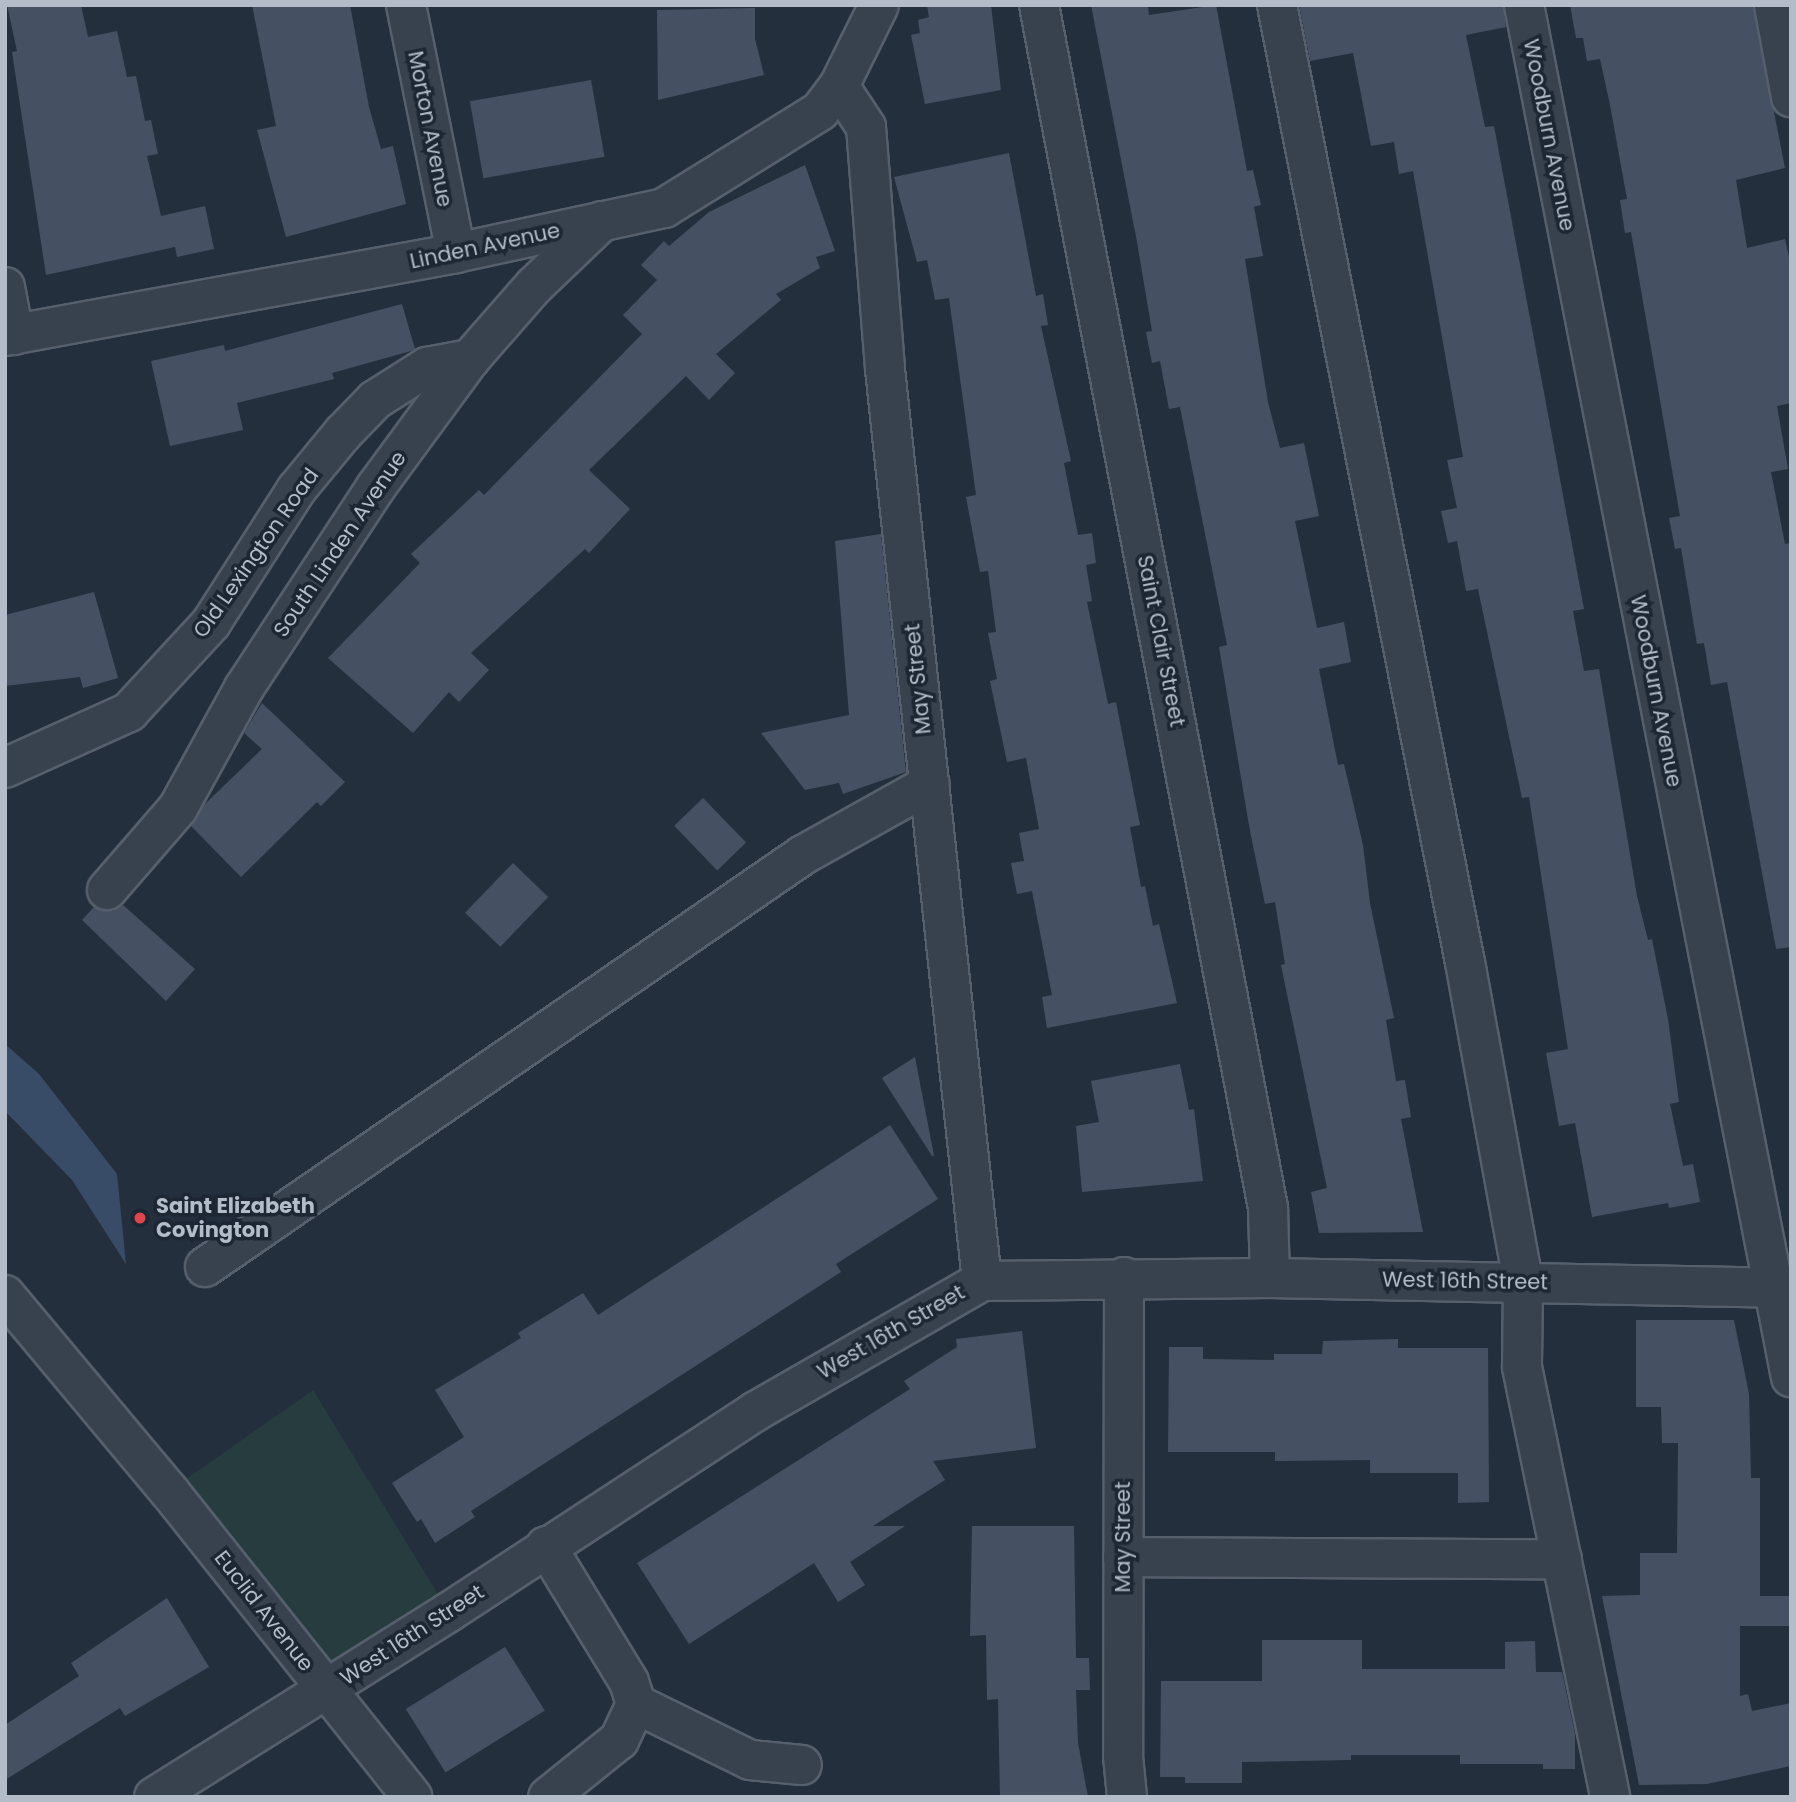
<!DOCTYPE html>
<style>
body{margin:0}
#map{position:relative;width:1796px;height:1802px;overflow:hidden;background:#242f3e;font-family:Poppins,sans-serif}
div>[style]{position:absolute}
.green>*{inset:0;background:#263c3f}
.water>*{inset:0;background:#394c67}
.building>*{inset:0;background:#455162;transform-origin:0 0}
.roads{filter:drop-shadow(2px 0 #565f6c) drop-shadow(-2px 0 #565f6c) drop-shadow(0 2px #565f6c) drop-shadow(0 -2px #565f6c)}
.minor>*{height:38px;margin:-19px;padding:0 19px;transform-origin:19px;border-radius:19px;background:#38414e}
.dots>*{width:19px;height:19px;translate:-50% -50%;box-sizing:border-box;border:4px solid #1d2633;border-radius:50%}
span{translate:-50% -50%;white-space:nowrap;text-align:center;line-height:1.15;-webkit-text-stroke:7px #1d2633;paint-order:stroke}
.street-label{font-size:21px;color:#b4bcc9}
.poi-label{font-size:21px;color:#b4bcc9;font-weight:700}
.left{translate:0 -50%;text-align:left}
.frame{position:absolute;inset:0;border:7px solid #b4bcc9;pointer-events:none}
</style>
<div id="map">
<div class="green">
<div style="clip-path:polygon(313px 1390px,449px 1612px,327px 1690px,169px 1491px)"></div>
</div>
<div class="water">
<div style="clip-path:polygon(5px 1044px,39px 1074px,117px 1174px,126px 1264px,72px 1180px,5px 1111px)"></div>
</div>
<div class="building">
<div style="clip-path:polygon(7px 5px,81px 5px,88px 37px,117px 31px,127px 77px,136px 76px,145px 121px,151px 120px,158px 154px,147px 156px,161px 216px,205px 206px,214px 249px,177px 257px,175px 247px,46px 275px,12px 52px,17px 51px)"></div>
<div style="clip-path:polygon(252px 5px,350px 5px,369px 107px,381px 149px,393px 146px,406px 204px,286px 237px,257px 130px,276px 126px)"></div>
<div style="clip-path:polygon(927px 5px,991px 5px,1001px 90px,925px 104px,911px 35px,920px 33px,918px 20px,929px 17px)"></div>
<div style="clip-path:polygon(1091px 5px,1148px 5px,1149px 15px,1216px 5px,1247px 171px,1253px 170px,1261px 205px,1254px 207px,1263px 256px,1245px 259px,1268px 402px,1280px 448px,1304px 443px,1319px 516px,1295px 521px,1317px 628px,1344px 622px,1351px 662px,1319px 669px,1338px 765px,1344px 764px,1363px 845px,1370px 903px,1394px 1018px,1386px 1020px,1396px 1081px,1405px 1080px,1411px 1117px,1401px 1119px,1423px 1232px,1319px 1233px,1311px 1192px,1327px 1188px,1281px 965px,1285px 964px,1275px 902px,1265px 904px,1250px 831px,1219px 647px,1227px 645px,1180px 407px,1169px 409px,1160px 361px,1152px 363px,1146px 332px,1152px 331px,1137px 242px)"></div>
<div style="clip-path:polygon(1299px 5px,1503px 5px,1506px 27px,1466px 35px,1485px 127px,1494px 126px,1545px 398px,1584px 609px,1573px 611px,1584px 671px,1599px 669px,1637px 896px,1648px 940px,1652px 939px,1668px 1019px,1679px 1102px,1670px 1104px,1683px 1166px,1693px 1164px,1700px 1202px,1669px 1208px,1668px 1203px,1592px 1217px,1575px 1123px,1559px 1126px,1546px 1053px,1568px 1049px,1529px 797px,1522px 798px,1478px 589px,1466px 591px,1457px 541px,1448px 543px,1441px 511px,1457px 508px,1447px 460px,1463px 457px,1413px 171px,1399px 174px,1394px 142px,1371px 146px,1353px 53px,1310px 61px)"></div>
<div style="clip-path:polygon(1570px 5px,1753px 5px,1785px 168px,1736px 180px,1747px 248px,1785px 239px,1791px 266px,1791px 403px,1777px 406px,1788px 469px,1771px 472px,1785px 544px,1791px 543px,1791px 947px,1776px 949px,1727px 682px,1711px 685px,1704px 643px,1697px 644px,1681px 548px,1675px 549px,1669px 518px,1680px 516px,1631px 232px,1625px 233px,1620px 200px,1627px 199px,1610px 105px,1600px 59px,1587px 61px,1583px 38px,1576px 38px)"></div>
<div style="clip-path:polygon(755px 8px,755px 39px,764px 75px,658px 100px,657px 10px)"></div>
<div style="left:591px;top:80px;width:78px;height:123px;rotate:80deg"></div>
<div style="clip-path:polygon(1009px 153px,1036px 296px,1043px 294px,1048px 325px,1041px 326px,1071px 461px,1064px 463px,1078px 535px,1092px 533px,1096px 563px,1086px 565px,1092px 601px,1087px 602px,1108px 704px,1116px 702px,1140px 825px,1130px 827px,1141px 887px,1145px 886px,1153px 926px,1159px 924px,1177px 1003px,1047px 1028px,1042px 997px,1052px 995px,1032px 891px,1017px 894px,1011px 863px,1024px 861px,1019px 833px,1039px 829px,1026px 758px,1007px 762px,990px 681px,997px 679px,988px 633px,996px 632px,988px 571px,980px 572px,966px 497px,976px 495px,949px 298px,935px 300px,927px 260px,917px 262px,894px 177px)"></div>
<div style="clip-path:polygon(805px 165px,835px 251px,816px 257px,820px 268px,776px 294px,781px 300px,716px 354px,735px 373px,709px 400px,686px 376px,589px 470px,630px 509px,589px 553px,585px 549px,471px 653px,489px 670px,459px 702px,449px 692px,413px 733px,328px 658px,420px 563px,411px 554px,479px 490px,484px 495px,642px 334px,623px 315px,657px 280px,641px 265px,664px 241px,669px 246px,709px 212px)"></div>
<div style="clip-path:polygon(402px 304px,415px 349px,411px 351px,332px 373px,334px 379px,237px 403px,243px 430px,170px 446px,151px 361px,224px 345px,225px 351px)"></div>
<div style="clip-path:polygon(881px 534px,906px 772px,843px 794px,839px 783px,805px 790px,761px 733px,849px 715px,835px 541px)"></div>
<div style="clip-path:polygon(94px 592px,118px 678px,83px 688px,80px 677px,5px 686px,5px 615px)"></div>
<div style="clip-path:polygon(262px 703px,345px 782px,321px 806px,317px 802px,241px 877px,191px 826px,205px 804px,262px 749px,244px 733px)"></div>
<div style="left:703px;top:798px;width:62px;height:40px;rotate:46deg"></div>
<div style="left:513px;top:863px;width:49px;height:69px;rotate:44deg"></div>
<div style="clip-path:polygon(123px 905px,195px 969px,166px 1001px,82px 920px,94px 907px,113px 911px)"></div>
<div style="clip-path:polygon(915px 1057px,934px 1156px,932px 1156px,882px 1078px)"></div>
<div style="clip-path:polygon(1180px 1064px,1189px 1110px,1194px 1109px,1203px 1181px,1082px 1192px,1076px 1126px,1099px 1122px,1091px 1081px)"></div>
<div style="clip-path:polygon(890px 1125px,938px 1199px,836px 1264px,841px 1272px,471px 1511px,475px 1517px,435px 1543px,421px 1519px,417px 1522px,392px 1483px,464px 1437px,435px 1390px,521px 1338px,518px 1333px,583px 1293px,598px 1315px)"></div>
<div style="clip-path:polygon(1636px 1320px,1734px 1320px,1749px 1394px,1751px 1478px,1760px 1478px,1760px 1596px,1791px 1596px,1791px 1626px,1740px 1626px,1740px 1696px,1748px 1694px,1752px 1711px,1791px 1703px,1791px 1766px,1707px 1784px,1639px 1785px,1602px 1596px,1640px 1595px,1640px 1553px,1677px 1553px,1678px 1443px,1662px 1443px,1661px 1407px,1636px 1407px)"></div>
<div style="clip-path:polygon(1022px 1331px,1036px 1448px,933px 1461px,945px 1480px,873px 1526px,905px 1526px,850px 1562px,865px 1585px,838px 1602px,814px 1563px,689px 1644px,637px 1563px,910px 1389px,904px 1381px,957px 1347px,956px 1339px)"></div>
<div style="clip-path:polygon(1398px 1339px,1398px 1348px,1488px 1348px,1489px 1502px,1458px 1503px,1458px 1473px,1370px 1473px,1370px 1460px,1275px 1461px,1275px 1452px,1168px 1452px,1169px 1347px,1203px 1347px,1203px 1359px,1274px 1360px,1274px 1354px,1322px 1354px,1323px 1341px)"></div>
<div style="clip-path:polygon(972px 1526px,1074px 1526px,1076px 1658px,1089px 1658px,1090px 1690px,1076px 1690px,1078px 1743px,1088px 1797px,1000px 1797px,998px 1699px,987px 1700px,986px 1635px,970px 1636px)"></div>
<div style="clip-path:polygon(167px 1598px,209px 1667px,125px 1716px,120px 1708px,5px 1780px,5px 1725px,79px 1676px,71px 1663px)"></div>
<div style="clip-path:polygon(1262px 1640px,1362px 1640px,1362px 1669px,1505px 1669px,1505px 1642px,1535px 1641px,1536px 1672px,1562px 1672px,1575px 1734px,1575px 1769px,1543px 1769px,1543px 1764px,1460px 1764px,1460px 1755px,1351px 1755px,1351px 1760px,1242px 1762px,1242px 1783px,1185px 1783px,1185px 1777px,1160px 1777px,1161px 1681px,1262px 1681px)"></div>
<div style="left:505px;top:1647px;width:75px;height:117px;rotate:58deg"></div>
</div>
<div class="roads">
<div class="minor">
<div style="left:406px;top:5px;width:253px;rotate:78.6deg"></div>
<div style="left:1039px;top:5px;width:1225px;rotate:79.22deg"></div>
<div style="left:1268px;top:1208px;width:70px;rotate:88.4deg"></div>
<div style="left:1277px;top:5px;width:975px;rotate:78.89deg"></div>
<div style="left:1465px;top:962px;width:325px;rotate:79.7deg"></div>
<div style="left:1523px;top:1282px;width:85px;rotate:90.7deg"></div>
<div style="left:1522px;top:1367px;width:439px;rotate:78.4deg"></div>
<div style="left:1524px;top:5px;width:1398px;rotate:78.99deg"></div>
<div style="left:1774px;top:5px;width:94px;rotate:79.5deg"></div>
<div style="left:839px;top:86px;width:49px;rotate:56.6deg"></div>
<div style="left:866px;top:127px;width:243px;rotate:85.5deg"></div>
<div style="left:885px;top:369px;width:917px;rotate:83.93deg"></div>
<div style="left:5px;top:287px;width:49px;rotate:79.4deg"></div>
<div style="left:5px;top:336px;width:459px;rotate:-10.4deg"></div>
<div style="left:456px;top:253px;width:213px;rotate:-12.2deg"></div>
<div style="left:664px;top:208px;width:184px;rotate:-31.9deg"></div>
<div style="left:820px;top:111px;width:31px;rotate:-53deg"></div>
<div style="left:839px;top:86px;width:90px;rotate:-63.7deg"></div>
<div style="left:5px;top:768px;width:136px;rotate:-24.3deg"></div>
<div style="left:129px;top:712px;width:121px;rotate:-47.3deg"></div>
<div style="left:211px;top:623px;width:158px;rotate:-57.4deg"></div>
<div style="left:296px;top:490px;width:74px;rotate:-50.5deg"></div>
<div style="left:343px;top:433px;width:46px;rotate:-45.9deg"></div>
<div style="left:375px;top:400px;width:62px;rotate:-32.4deg"></div>
<div style="left:427px;top:367px;width:44px;rotate:-10.5deg"></div>
<div style="left:107px;top:890px;width:108px;rotate:-49.1deg"></div>
<div style="left:178px;top:808px;width:137px;rotate:-61.2deg"></div>
<div style="left:244px;top:688px;width:240px;rotate:-56.7deg"></div>
<div style="left:376px;top:487px;width:159px;rotate:-53.7deg"></div>
<div style="left:470px;top:359px;width:97px;rotate:-48.8deg"></div>
<div style="left:534px;top:286px;width:94px;rotate:-43.7deg"></div>
<div style="left:205px;top:1267px;width:726px;rotate:-34.57deg"></div>
<div style="left:803px;top:855px;width:145px;rotate:-29.2deg"></div>
<div style="left:1124px;top:1277px;width:479px;rotate:90.1deg"></div>
<div style="left:1123px;top:1756px;width:41px;rotate:84.4deg"></div>
<div style="left:5px;top:1295px;width:256px;rotate:50.1deg"></div>
<div style="left:169px;top:1491px;width:391px;rotate:51.5deg"></div>
<div style="left:546px;top:1546px;width:159px;rotate:58.6deg"></div>
<div style="left:629px;top:1682px;width:23px;rotate:72deg"></div>
<div style="left:636px;top:1704px;width:40px;rotate:115deg"></div>
<div style="left:619px;top:1740px;width:91px;rotate:141.2deg"></div>
<div style="left:1123px;top:1557px;width:439px;rotate:0.3deg"></div>
<div style="left:636px;top:1704px;width:127px;rotate:26.2deg"></div>
<div style="left:750px;top:1760px;width:52px;rotate:5.5deg"></div>
<div style="left:154px;top:1797px;width:348px;rotate:-32.1deg"></div>
<div style="left:449px;top:1612px;width:367px;rotate:-33.2deg"></div>
<div style="left:756px;top:1411px;width:261px;rotate:-29.9deg"></div>
<div style="left:982px;top:1281px;width:288px;rotate:-0.6deg"></div>
<div style="left:1270px;top:1278px;width:521px;rotate:1.1deg"></div>
</div>
</div>
<div class="dots">
<div style="left:140px;top:1218px;background:#e0444e"></div>
</div>
<div class="street-label">
<span style="left:430px;top:129px;rotate:79deg">Morton Avenue</span>
<span style="left:1549px;top:135px;rotate:79deg">Woodburn Avenue</span>
<span style="left:485px;top:246px;rotate:-12deg">Linden Avenue</span>
<span style="left:340px;top:544px;rotate:-56deg">South Linden Avenue</span>
<span style="left:256px;top:553px;rotate:-55deg">Old Lexington Road</span>
<span style="left:1161px;top:641px;rotate:79deg">Saint Clair Street</span>
<span style="left:918px;top:679px;rotate:-96deg">May Street</span>
<span style="left:1656px;top:691px;rotate:79deg">Woodburn Avenue</span>
<span style="left:1465px;top:1281px;rotate:1deg">West 16th Street</span>
<span style="left:891px;top:1332px;rotate:-30deg">West 16th Street</span>
<span style="left:1123px;top:1537px;rotate:-90deg">May Street</span>
<span style="left:264px;top:1611px;rotate:52deg">Euclid Avenue</span>
<span style="left:412px;top:1635px;rotate:-33deg">West 16th Street</span>
</div>
<div class="poi-label">
<span class="left" style="left:156px;top:1218px">Saint Elizabeth<br>Covington</span>
</div>
<div class="frame"></div>
</div>
